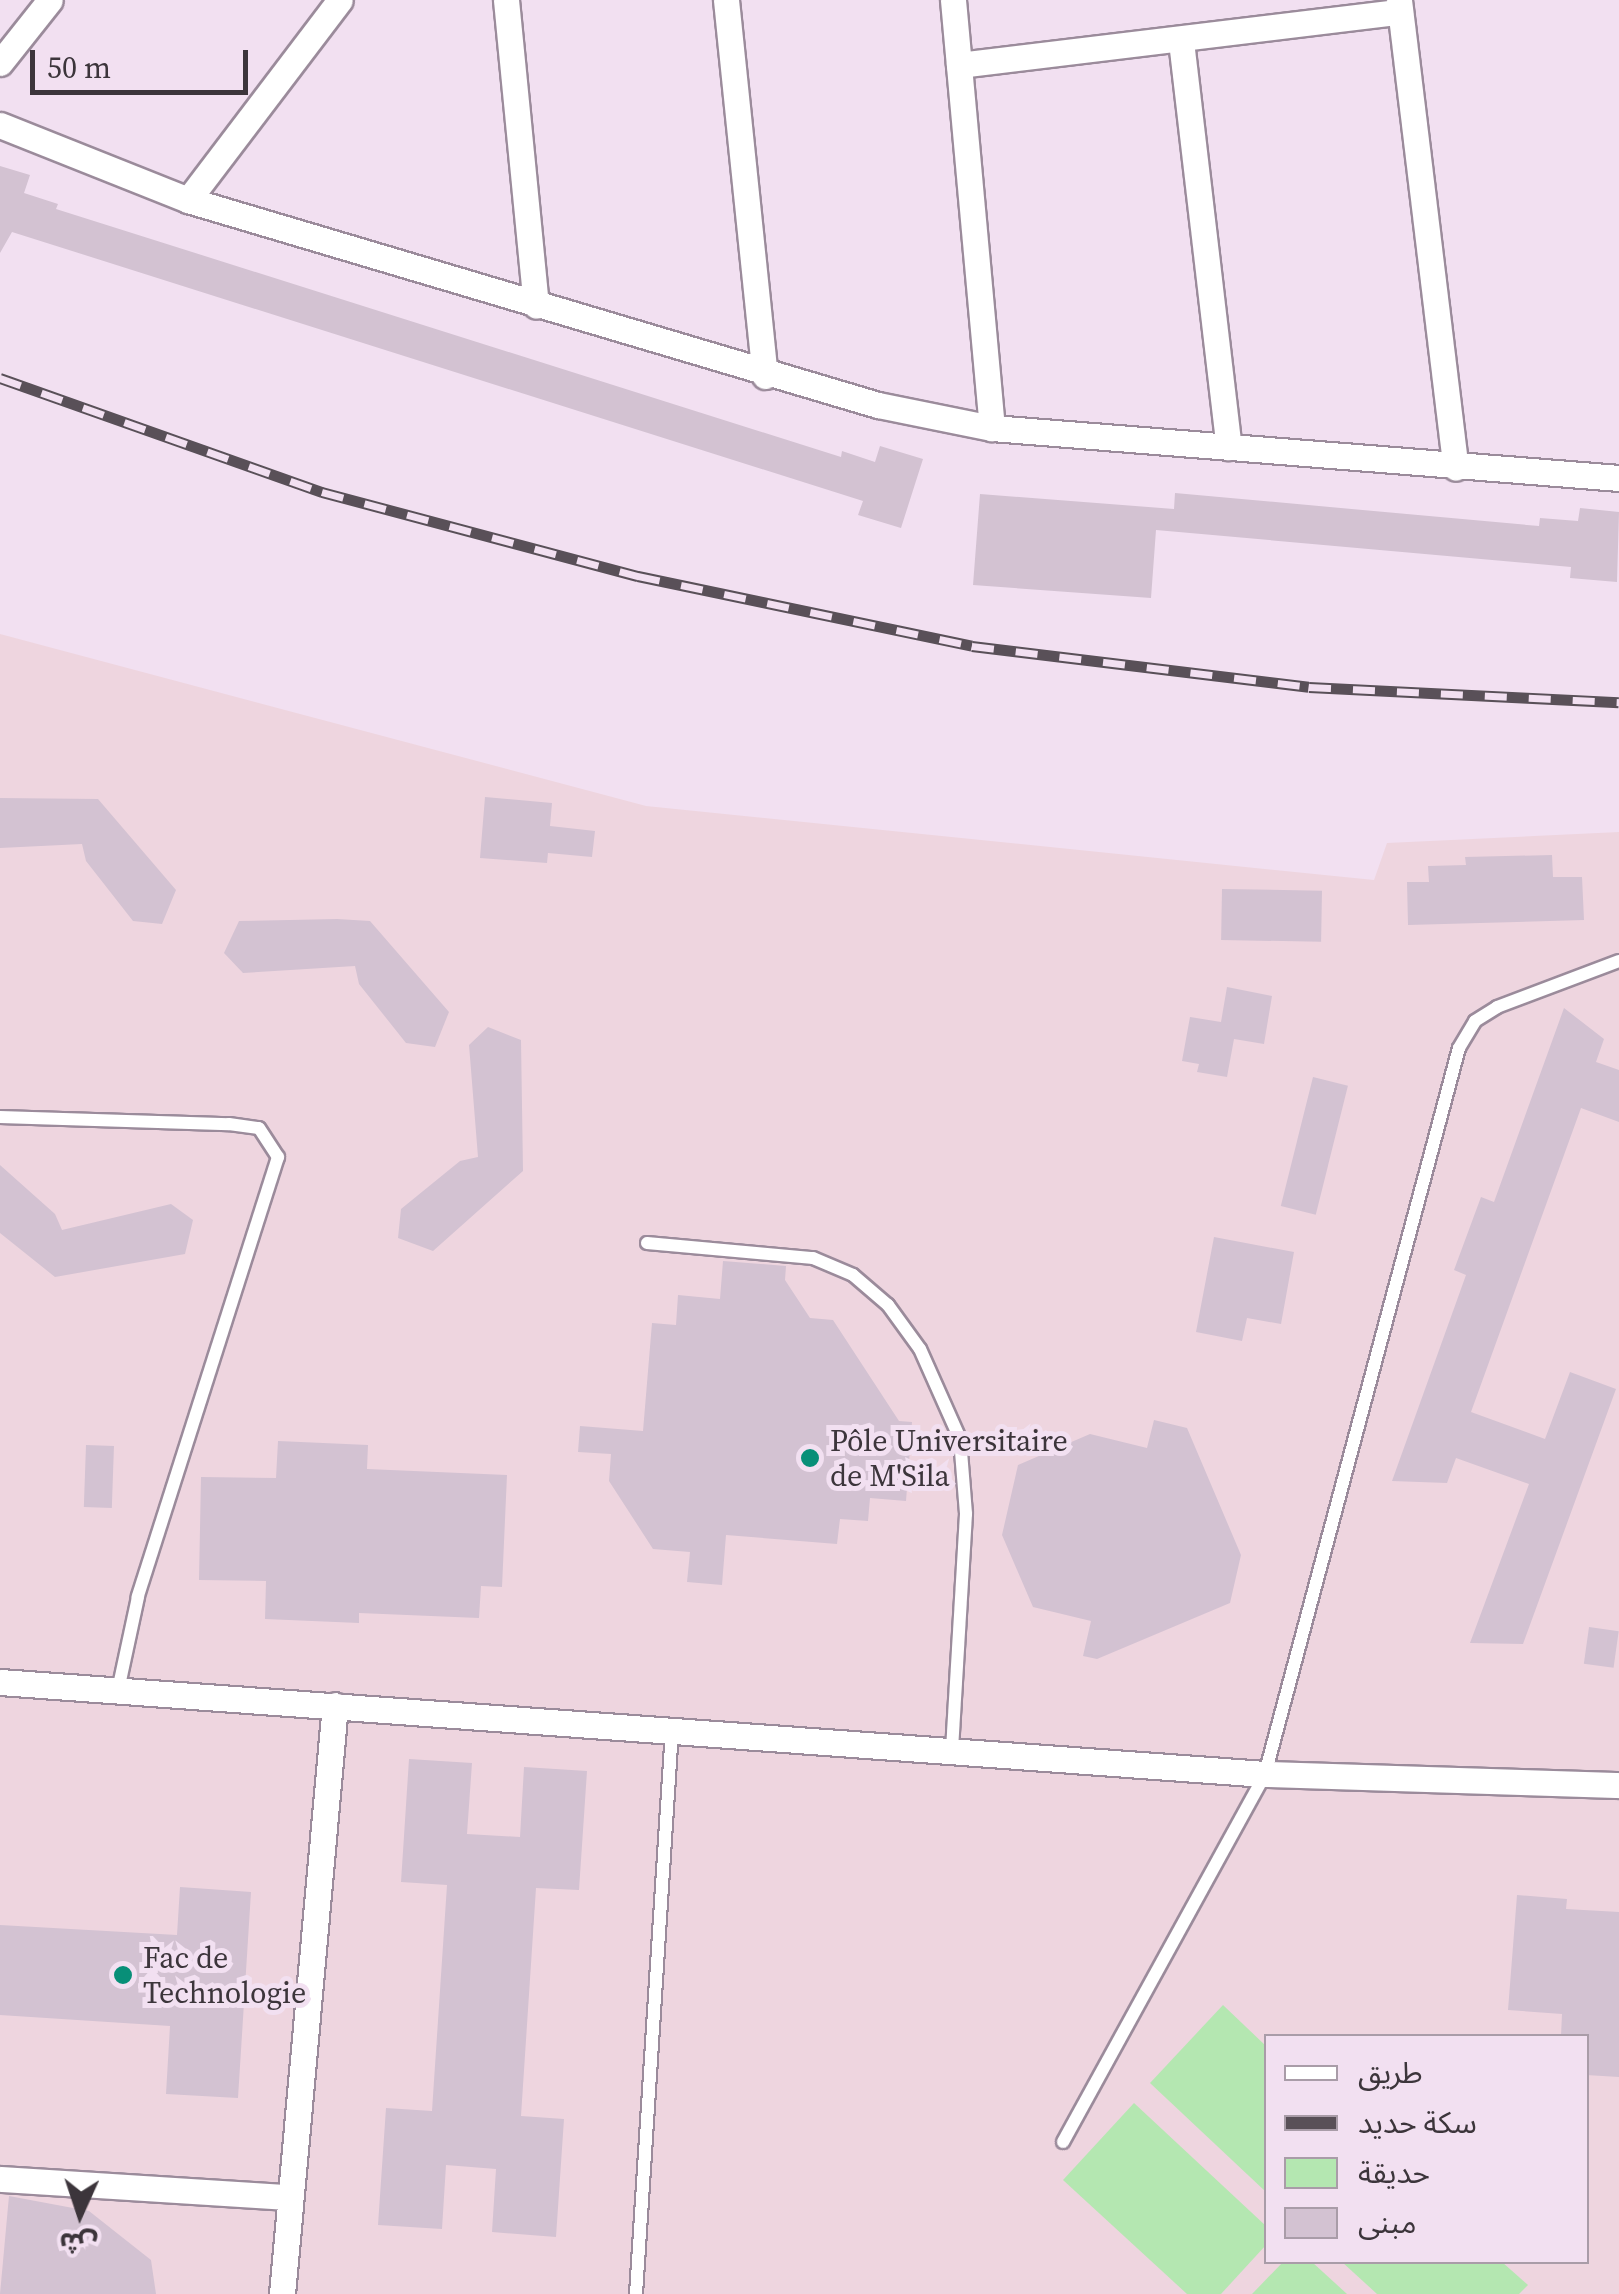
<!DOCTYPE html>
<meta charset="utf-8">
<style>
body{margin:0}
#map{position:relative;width:1619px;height:2294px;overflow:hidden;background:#f2e0f1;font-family:"Source Serif 4","Noto Sans Arabic",serif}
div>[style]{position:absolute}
.education>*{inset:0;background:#eed5df}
.green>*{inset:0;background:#b4e7b1}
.building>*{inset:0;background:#d3c2d2;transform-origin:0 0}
.roads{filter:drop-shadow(2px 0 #9b8b9b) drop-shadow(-2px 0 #9b8b9b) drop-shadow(0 2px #9b8b9b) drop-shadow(0 -2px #9b8b9b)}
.lane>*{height:12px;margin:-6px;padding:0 6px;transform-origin:6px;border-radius:6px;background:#fff}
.street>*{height:25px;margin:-12.5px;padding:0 12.5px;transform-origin:12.5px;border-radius:12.5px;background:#fff}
.rail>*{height:11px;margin-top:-5.5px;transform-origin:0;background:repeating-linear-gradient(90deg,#f2e0f1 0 22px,#595058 0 44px);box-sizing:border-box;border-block:2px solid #595058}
.dots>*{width:28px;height:28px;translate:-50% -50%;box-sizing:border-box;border:5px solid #f2e0f1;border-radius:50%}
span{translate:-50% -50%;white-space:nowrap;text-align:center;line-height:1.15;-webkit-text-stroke:10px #f2e0f1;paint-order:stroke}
.poi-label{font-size:30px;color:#3c353b}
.left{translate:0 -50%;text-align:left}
.legend{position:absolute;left:1264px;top:2034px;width:325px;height:230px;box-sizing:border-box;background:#f2e0f1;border:2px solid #a99ca8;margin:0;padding:12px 18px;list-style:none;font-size:30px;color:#3c353b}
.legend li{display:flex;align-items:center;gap:20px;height:50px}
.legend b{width:50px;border:2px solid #a99ca8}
.north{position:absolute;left:30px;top:2164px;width:100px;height:100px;-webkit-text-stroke:8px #f2e0f1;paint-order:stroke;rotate:183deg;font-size:28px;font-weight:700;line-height:40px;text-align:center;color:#3c353b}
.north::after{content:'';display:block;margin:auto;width:35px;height:45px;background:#3c353b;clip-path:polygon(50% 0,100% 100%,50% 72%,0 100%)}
.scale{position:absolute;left:30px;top:50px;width:218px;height:45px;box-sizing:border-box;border:5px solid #3c353b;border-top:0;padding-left:12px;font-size:30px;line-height:35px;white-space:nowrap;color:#3c353b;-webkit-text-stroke:8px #f2e0f1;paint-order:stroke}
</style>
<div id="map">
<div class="education">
<div style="clip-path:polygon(evenodd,0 634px,646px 806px,1374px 880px,1387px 843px,1619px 832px,1619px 2294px,0 2294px,0 634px,1266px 2036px,1586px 2036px,1586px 2262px,1266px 2262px,1266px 2036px)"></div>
</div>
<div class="green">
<div style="clip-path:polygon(1223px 2005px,1266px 2046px,1266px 2192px,1150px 2083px)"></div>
<div style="clip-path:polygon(1134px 2103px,1266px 2226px,1266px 2245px,1221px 2294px,1187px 2294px,1063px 2180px)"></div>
<div style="clip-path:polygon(1283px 2262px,1312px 2262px,1347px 2294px,1252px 2294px)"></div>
<div style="clip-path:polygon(1342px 2262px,1502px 2262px,1528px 2285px,1519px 2294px,1377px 2294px)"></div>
</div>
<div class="building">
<div style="clip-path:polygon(0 166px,30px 175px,24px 193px,58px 204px,56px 209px,841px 457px,842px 451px,875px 462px,880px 446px,923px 459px,901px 528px,858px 515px,863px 501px,12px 232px,0 253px)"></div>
<div style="clip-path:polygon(1175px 493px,1539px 526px,1540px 518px,1578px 521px,1580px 508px,1619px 512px,1617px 582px,1570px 578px,1571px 567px,1156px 530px,1151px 598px,973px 585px,980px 494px,1174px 509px)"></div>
<div style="clip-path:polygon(485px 797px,552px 803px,550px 826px,595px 831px,592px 857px,548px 853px,547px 863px,480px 858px)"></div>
<div style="clip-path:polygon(0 798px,98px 799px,176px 890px,162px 924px,133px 921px,86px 861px,82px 844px,0 848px)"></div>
<div style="clip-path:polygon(1552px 855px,1553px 877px,1582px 877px,1584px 920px,1408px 925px,1407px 882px,1429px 882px,1428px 866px,1466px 865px,1465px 857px)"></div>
<div style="left:1222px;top:889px;width:100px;height:51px;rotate:1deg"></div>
<div style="clip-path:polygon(337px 919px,370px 921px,449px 1012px,435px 1047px,406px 1043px,359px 984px,355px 966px,243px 973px,224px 953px,239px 921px)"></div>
<div style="clip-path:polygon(1227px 987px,1272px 996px,1264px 1044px,1234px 1039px,1227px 1077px,1197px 1072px,1199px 1064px,1182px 1061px,1190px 1017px,1221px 1022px)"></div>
<div style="clip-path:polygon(1564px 1008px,1604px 1039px,1596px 1062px,1619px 1070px,1619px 1122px,1581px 1108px,1471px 1412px,1545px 1439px,1570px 1372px,1616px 1389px,1523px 1644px,1470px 1643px,1529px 1484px,1456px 1458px,1447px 1483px,1392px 1481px,1466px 1275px,1454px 1270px,1481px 1197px,1494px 1202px)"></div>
<div style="clip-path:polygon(488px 1027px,521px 1040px,523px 1171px,433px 1251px,398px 1238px,401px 1209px,460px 1161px,478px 1157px,469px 1045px)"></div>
<div style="left:1313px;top:1077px;width:36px;height:133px;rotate:14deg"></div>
<div style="clip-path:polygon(0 1165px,55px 1214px,62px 1230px,171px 1204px,193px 1220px,185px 1254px,55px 1277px,0 1233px)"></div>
<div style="clip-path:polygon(1214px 1237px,1294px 1252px,1281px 1324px,1247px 1318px,1242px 1341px,1196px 1332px)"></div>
<div style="clip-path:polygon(723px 1261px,786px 1266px,785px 1280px,810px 1318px,833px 1320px,899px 1421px,912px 1422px,906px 1501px,870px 1498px,868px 1521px,840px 1519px,837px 1544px,726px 1535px,722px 1585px,687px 1582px,690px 1552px,653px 1549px,609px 1481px,611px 1454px,578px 1452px,580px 1426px,643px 1431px,652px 1323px,676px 1325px,678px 1295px,720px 1299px)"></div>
<div style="clip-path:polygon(1154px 1420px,1187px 1428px,1241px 1555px,1230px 1603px,1097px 1659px,1083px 1656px,1091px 1621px,1033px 1607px,1002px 1535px,1018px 1465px,1090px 1434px,1147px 1448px)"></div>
<div style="clip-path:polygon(278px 1441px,368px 1445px,367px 1469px,507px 1475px,502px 1587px,481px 1586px,479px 1618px,359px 1613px,359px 1623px,265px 1619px,266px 1581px,199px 1580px,201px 1477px,276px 1478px)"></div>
<div style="left:86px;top:1445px;width:28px;height:62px;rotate:2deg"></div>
<div style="left:1589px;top:1627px;width:30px;height:37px;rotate:8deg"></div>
<div style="clip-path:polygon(409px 1759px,472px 1763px,467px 1834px,520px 1837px,524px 1767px,587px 1771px,579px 1890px,536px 1888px,521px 2116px,564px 2119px,556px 2237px,492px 2232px,496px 2169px,446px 2165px,442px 2229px,378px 2225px,386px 2108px,432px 2111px,447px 1885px,401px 1882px)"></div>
<div style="clip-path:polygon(180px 1887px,251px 1892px,238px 2098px,166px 2094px,170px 2026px,0 2015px,0 1925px,177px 1935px)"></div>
<div style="clip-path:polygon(1517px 1895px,1567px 1899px,1566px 1909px,1619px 1912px,1619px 2077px,1586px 2075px,1586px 2036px,1561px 2036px,1562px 2014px,1508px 2010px)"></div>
<div style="clip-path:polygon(9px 2196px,89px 2211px,151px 2260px,156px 2294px,0 2294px)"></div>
</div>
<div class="roads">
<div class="lane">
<div style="left:0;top:1117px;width:229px;rotate:1.8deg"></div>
<div style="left:229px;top:1124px;width:30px;rotate:8deg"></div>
<div style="left:259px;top:1128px;width:35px;rotate:57deg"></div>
<div style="left:278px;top:1157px;width:462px;rotate:107.7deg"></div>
<div style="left:138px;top:1597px;width:95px;rotate:102.1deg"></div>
<div style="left:647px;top:1243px;width:167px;rotate:5.2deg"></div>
<div style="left:813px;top:1258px;width:43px;rotate:23deg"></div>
<div style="left:853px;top:1275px;width:46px;rotate:40.6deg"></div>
<div style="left:888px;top:1305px;width:54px;rotate:54deg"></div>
<div style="left:920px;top:1349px;width:98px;rotate:66deg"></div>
<div style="left:960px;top:1439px;width:75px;rotate:85.4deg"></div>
<div style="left:966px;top:1514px;width:235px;rotate:93.4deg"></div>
<div style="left:1063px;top:2142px;width:420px;rotate:-61.2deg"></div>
<div style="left:1265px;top:1774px;width:751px;rotate:-75.04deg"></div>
<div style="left:1459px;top:1048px;width:31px;rotate:-59deg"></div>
<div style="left:1475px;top:1021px;width:26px;rotate:-32deg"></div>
<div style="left:1497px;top:1007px;width:130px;rotate:-20.7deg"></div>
<div style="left:636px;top:2294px;width:566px;rotate:-86.35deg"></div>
</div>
<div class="street">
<div style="left:506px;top:0;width:307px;rotate:84.4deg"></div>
<div style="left:726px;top:0;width:378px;rotate:84.1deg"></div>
<div style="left:953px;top:0;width:430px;rotate:84.8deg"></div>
<div style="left:1399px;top:0;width:471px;rotate:83.1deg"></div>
<div style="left:1181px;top:41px;width:409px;rotate:83.3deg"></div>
<div style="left:0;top:63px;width:80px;rotate:-51.6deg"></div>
<div style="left:959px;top:65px;width:444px;rotate:-6.9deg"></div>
<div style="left:0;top:125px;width:202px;rotate:21.7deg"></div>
<div style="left:188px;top:200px;width:720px;rotate:16.55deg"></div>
<div style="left:878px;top:405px;width:116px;rotate:11.4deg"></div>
<div style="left:992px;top:428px;width:629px;rotate:4.56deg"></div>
<div style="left:188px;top:200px;width:251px;rotate:-52.8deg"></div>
<div style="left:0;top:1682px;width:1268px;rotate:4.16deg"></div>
<div style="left:1265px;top:1774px;width:354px;rotate:1.8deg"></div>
<div style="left:0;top:2179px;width:288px;rotate:3.6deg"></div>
<div style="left:282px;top:2294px;width:591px;rotate:-84.86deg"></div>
</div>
</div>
<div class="rail">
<div style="left:0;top:378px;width:342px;rotate:19.5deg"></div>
<div style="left:322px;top:492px;width:327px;rotate:14.9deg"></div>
<div style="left:638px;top:576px;width:341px;rotate:11.8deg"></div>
<div style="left:972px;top:646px;width:339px;rotate:6.9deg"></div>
<div style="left:1309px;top:687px;width:310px;rotate:2.8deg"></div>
</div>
<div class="dots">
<div style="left:810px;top:1458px;background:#088f78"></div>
<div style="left:123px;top:1975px;background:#088f78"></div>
</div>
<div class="poi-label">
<span class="left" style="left:830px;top:1458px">Pôle Universitaire<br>de M'Sila</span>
<span class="left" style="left:143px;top:1975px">Fac de<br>Technologie</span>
</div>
<ul class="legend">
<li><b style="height:12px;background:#fff"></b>طريق</li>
<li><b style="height:12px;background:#595058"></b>سكة حديد</li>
<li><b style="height:28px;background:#b4e7b1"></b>حديقة</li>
<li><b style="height:28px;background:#d3c2d2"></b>مبنى</li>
</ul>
<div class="north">ش</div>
<div class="scale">50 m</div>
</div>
